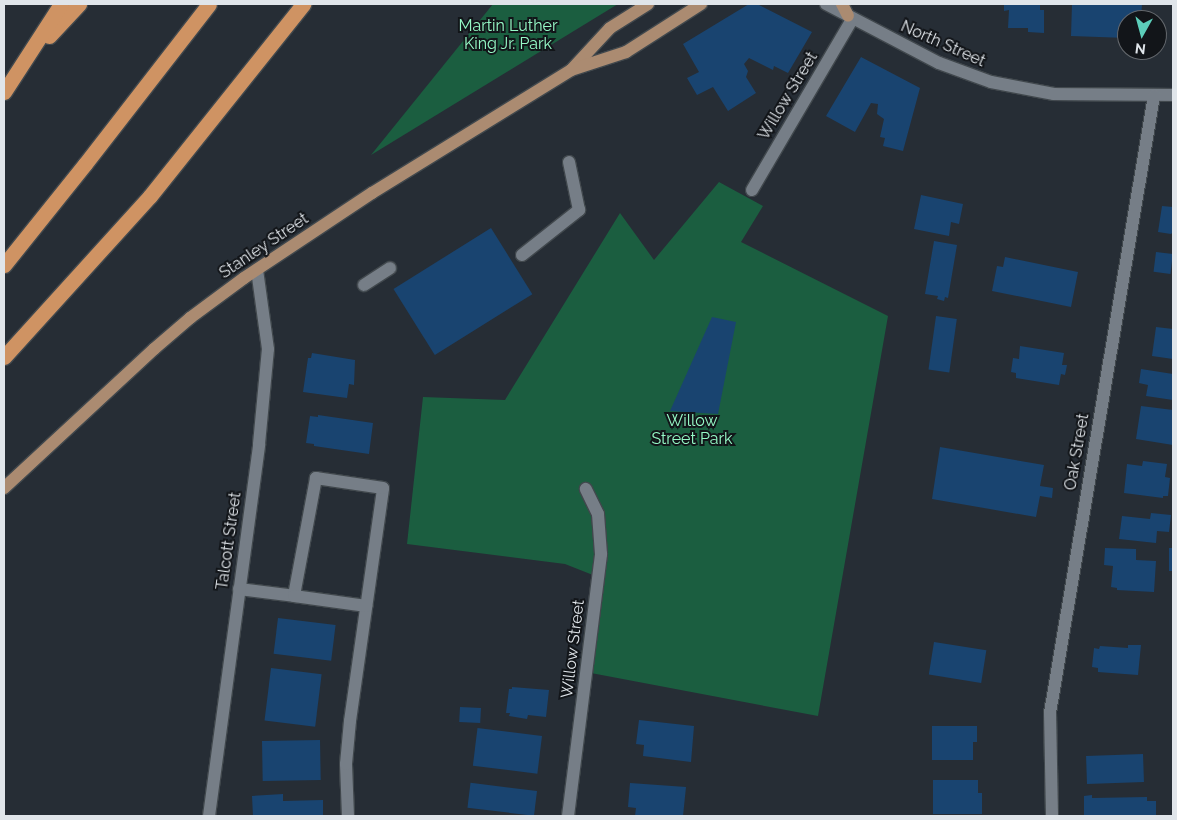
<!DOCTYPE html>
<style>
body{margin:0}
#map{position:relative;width:1177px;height:820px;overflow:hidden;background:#262d35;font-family:Raleway,sans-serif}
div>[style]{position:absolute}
.green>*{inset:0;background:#1b5e40}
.building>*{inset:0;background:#194470;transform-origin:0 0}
.roads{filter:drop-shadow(1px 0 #41484d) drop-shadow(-1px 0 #41484d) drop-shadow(0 1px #41484d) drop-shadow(0 -1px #41484d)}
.minor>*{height:12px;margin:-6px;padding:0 6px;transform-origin:6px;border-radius:6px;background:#767e87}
.major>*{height:12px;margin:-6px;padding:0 6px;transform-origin:6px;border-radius:6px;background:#ab8b71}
.highway>*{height:15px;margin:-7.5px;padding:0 7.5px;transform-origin:7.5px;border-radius:7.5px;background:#cf9363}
span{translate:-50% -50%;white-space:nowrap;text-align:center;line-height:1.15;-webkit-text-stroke:4px #121519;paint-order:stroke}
.park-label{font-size:16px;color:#96fac7}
.street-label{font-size:16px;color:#e0e5ea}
.frame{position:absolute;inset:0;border:5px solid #e0e5ea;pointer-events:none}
.north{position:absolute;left:1117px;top:10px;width:50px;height:50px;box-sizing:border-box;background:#121519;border:1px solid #64686d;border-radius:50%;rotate:187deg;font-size:14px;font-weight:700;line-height:20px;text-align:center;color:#e0e5ea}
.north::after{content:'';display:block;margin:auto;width:18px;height:22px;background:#5cceba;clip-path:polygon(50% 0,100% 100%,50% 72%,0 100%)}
</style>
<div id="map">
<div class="green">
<div style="clip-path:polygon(493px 4px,618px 4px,371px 155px)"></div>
<div style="clip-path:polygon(719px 182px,763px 206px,741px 242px,888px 316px,818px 716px,591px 673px,603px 579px,565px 564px,407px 544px,423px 397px,505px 400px,620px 213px,654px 260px)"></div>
</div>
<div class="building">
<div style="clip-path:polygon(749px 4px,757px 4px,812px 32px,788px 73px,774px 66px,773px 70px,749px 58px,744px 64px,748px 71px,746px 77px,756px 93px,728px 111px,713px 87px,697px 95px,687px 78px,699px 72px,683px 44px)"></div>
<div style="clip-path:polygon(1004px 4px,1040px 4px,1040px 10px,1044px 10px,1044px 33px,1028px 32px,1028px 28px,1008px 28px,1009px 10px,1004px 11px)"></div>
<div style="clip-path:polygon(1072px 4px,1142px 4px,1141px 20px,1127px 20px,1127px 38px,1071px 36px)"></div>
<div style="clip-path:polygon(861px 57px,920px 88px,903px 151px,883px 146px,885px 138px,880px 137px,884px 119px,877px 114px,878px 104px,871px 103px,855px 132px,826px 116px)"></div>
<div style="clip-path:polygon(921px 195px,963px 204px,959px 224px,951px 222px,949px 236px,914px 229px)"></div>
<div style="clip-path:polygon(1162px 206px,1173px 207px,1173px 232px,1171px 234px,1158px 232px)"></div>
<div style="left:491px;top:228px;width:78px;height:115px;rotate:58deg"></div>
<div style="clip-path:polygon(934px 241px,957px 245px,948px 298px,945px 297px,944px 301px,937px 299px,938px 296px,925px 294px)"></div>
<div style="left:1156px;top:252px;width:17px;height:20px;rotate:7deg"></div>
<div style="clip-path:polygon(1005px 257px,1078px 272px,1071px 307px,992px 291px,997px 266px,1003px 267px)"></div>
<div style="left:936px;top:316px;width:21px;height:54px;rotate:8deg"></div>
<div style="clip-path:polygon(712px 317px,736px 322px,718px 414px,670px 411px)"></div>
<div style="clip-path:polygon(1156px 327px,1173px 329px,1173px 359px,1152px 356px)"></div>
<div style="clip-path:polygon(1020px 346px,1064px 353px,1062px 365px,1067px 365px,1065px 375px,1061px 374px,1059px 385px,1016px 378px,1016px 373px,1011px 372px,1013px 358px,1019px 359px)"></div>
<div style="clip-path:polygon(312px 353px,355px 360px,354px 385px,349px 384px,347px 398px,303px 392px,308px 358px,311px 358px)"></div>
<div style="clip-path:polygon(1141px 369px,1173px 374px,1173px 400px,1146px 396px,1148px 385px,1139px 383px)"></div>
<div style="clip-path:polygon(1141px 406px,1173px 410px,1173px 445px,1136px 439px)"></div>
<div style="clip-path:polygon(318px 415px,373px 423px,369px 454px,314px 446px,314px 444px,306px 443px,310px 416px,318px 417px)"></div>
<div style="clip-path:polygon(940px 447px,1044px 465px,1040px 486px,1053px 488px,1052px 498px,1040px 496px,1036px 517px,932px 499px)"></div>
<div style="clip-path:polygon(1143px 461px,1167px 464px,1165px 477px,1170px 478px,1168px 496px,1163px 496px,1163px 498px,1124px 493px,1127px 464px,1142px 466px)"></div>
<div style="clip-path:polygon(1151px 513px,1171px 515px,1169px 532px,1157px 531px,1156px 543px,1119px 539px,1122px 516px,1150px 519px)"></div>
<div style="clip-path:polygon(1105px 548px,1136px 549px,1136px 560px,1156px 561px,1154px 592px,1117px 590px,1117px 588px,1111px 587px,1113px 566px,1104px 565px)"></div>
<div style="left:1169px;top:548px;width:4px;height:23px"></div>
<div style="left:278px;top:618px;width:58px;height:36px;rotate:7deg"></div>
<div style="left:934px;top:642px;width:53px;height:33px;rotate:9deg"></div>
<div style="clip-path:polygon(1128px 645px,1141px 645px,1138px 675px,1098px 672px,1098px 668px,1092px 667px,1094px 648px,1099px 649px,1100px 646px,1128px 648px)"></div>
<div style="left:271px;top:668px;width:51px;height:53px;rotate:7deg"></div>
<div style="clip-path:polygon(512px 687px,549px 690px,546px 717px,528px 715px,527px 719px,509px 716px,510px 713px,506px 713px,509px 689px,512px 689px)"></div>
<div style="left:460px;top:707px;width:21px;height:15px;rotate:3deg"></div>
<div style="clip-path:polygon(639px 720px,694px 726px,691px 762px,643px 756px,644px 745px,636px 744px)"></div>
<div style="clip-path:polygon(932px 726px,977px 726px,977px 742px,973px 742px,973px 760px,932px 760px)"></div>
<div style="left:542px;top:736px;width:38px;height:65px;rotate:97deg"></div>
<div style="left:320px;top:740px;width:40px;height:58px;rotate:89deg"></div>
<div style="left:1143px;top:754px;width:28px;height:57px;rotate:88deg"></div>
<div style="clip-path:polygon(933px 780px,978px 780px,978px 793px,982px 793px,982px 814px,933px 814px)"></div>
<div style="clip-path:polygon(630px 783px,686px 787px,683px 816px,635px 816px,636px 808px,628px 807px)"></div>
<div style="left:537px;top:791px;width:25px;height:67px;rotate:97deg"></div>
<div style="clip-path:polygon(283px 794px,283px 801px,323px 800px,323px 816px,253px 816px,252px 796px)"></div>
<div style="clip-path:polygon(1092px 795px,1092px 798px,1147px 797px,1147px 801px,1156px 801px,1156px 816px,1084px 816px,1084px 796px)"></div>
</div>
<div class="roads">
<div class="minor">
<div style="left:826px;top:4px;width:127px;rotate:27.6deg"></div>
<div style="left:939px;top:63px;width:55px;rotate:20.1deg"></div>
<div style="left:991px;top:82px;width:64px;rotate:10.8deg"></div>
<div style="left:1054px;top:94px;width:119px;rotate:0.5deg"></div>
<div style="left:752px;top:190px;width:199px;rotate:-59.6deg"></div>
<div style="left:522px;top:255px;width:73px;rotate:-38.3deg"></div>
<div style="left:579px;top:210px;width:49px;rotate:-101.8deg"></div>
<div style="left:364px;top:285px;width:31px;rotate:-33deg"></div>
<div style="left:239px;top:589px;width:57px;rotate:7deg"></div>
<div style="left:209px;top:816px;width:375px;rotate:-82.3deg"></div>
<div style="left:259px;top:444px;width:95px;rotate:-84.6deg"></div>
<div style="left:268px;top:349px;width:80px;rotate:-97.9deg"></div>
<div style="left:348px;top:816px;width:52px;rotate:-92.2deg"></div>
<div style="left:346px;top:764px;width:43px;rotate:-84.7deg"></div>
<div style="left:350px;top:721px;width:235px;rotate:-81.9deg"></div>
<div style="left:383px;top:488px;width:68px;rotate:-171.5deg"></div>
<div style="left:316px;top:478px;width:120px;rotate:100.6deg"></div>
<div style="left:294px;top:596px;width:73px;rotate:7.9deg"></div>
<div style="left:568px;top:816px;width:264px;rotate:-82.8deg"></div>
<div style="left:601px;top:554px;width:40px;rotate:-94.3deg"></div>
<div style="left:598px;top:514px;width:28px;rotate:-116deg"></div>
<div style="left:1052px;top:816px;width:103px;rotate:-91.1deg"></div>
<div style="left:1050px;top:713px;width:626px;rotate:-80.43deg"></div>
</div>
<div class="major">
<div style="left:842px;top:4px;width:13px;rotate:63deg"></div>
<div style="left:573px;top:68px;width:54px;rotate:-47.2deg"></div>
<div style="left:610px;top:28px;width:45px;rotate:-32.3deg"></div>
<div style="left:4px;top:488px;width:205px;rotate:-42.8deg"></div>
<div style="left:154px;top:349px;width:48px;rotate:-40.7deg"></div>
<div style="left:190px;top:318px;width:67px;rotate:-36.5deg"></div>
<div style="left:244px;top:278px;width:154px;rotate:-33.6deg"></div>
<div style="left:372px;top:193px;width:234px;rotate:-31.7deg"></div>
<div style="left:571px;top:70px;width:58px;rotate:-18.1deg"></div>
<div style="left:626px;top:52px;width:89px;rotate:-32.6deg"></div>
</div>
<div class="highway">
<div style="left:49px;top:36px;width:44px;rotate:-46.8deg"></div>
<div style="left:4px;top:92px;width:105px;rotate:-57.1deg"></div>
<div style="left:4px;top:265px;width:129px;rotate:-51.3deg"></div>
<div style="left:85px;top:164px;width:202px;rotate:-52.2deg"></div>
<div style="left:4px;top:357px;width:217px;rotate:-47.8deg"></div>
<div style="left:150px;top:196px;width:246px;rotate:-51.4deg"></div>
</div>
</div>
<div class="park-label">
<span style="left:508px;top:35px">Martin Luther<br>King Jr. Park</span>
<span style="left:692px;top:430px">Willow<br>Street Park</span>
</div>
<div class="street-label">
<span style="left:943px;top:44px;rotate:24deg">North Street</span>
<span style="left:788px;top:96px;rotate:-59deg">Willow Street</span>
<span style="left:264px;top:246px;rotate:-34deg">Stanley Street</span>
<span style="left:1077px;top:452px;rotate:-80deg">Oak Street</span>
<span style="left:229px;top:541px;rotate:-82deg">Talcott Street</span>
<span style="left:573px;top:649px;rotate:-83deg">Willow Street</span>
</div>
<div class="frame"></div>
<div class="north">N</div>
</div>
